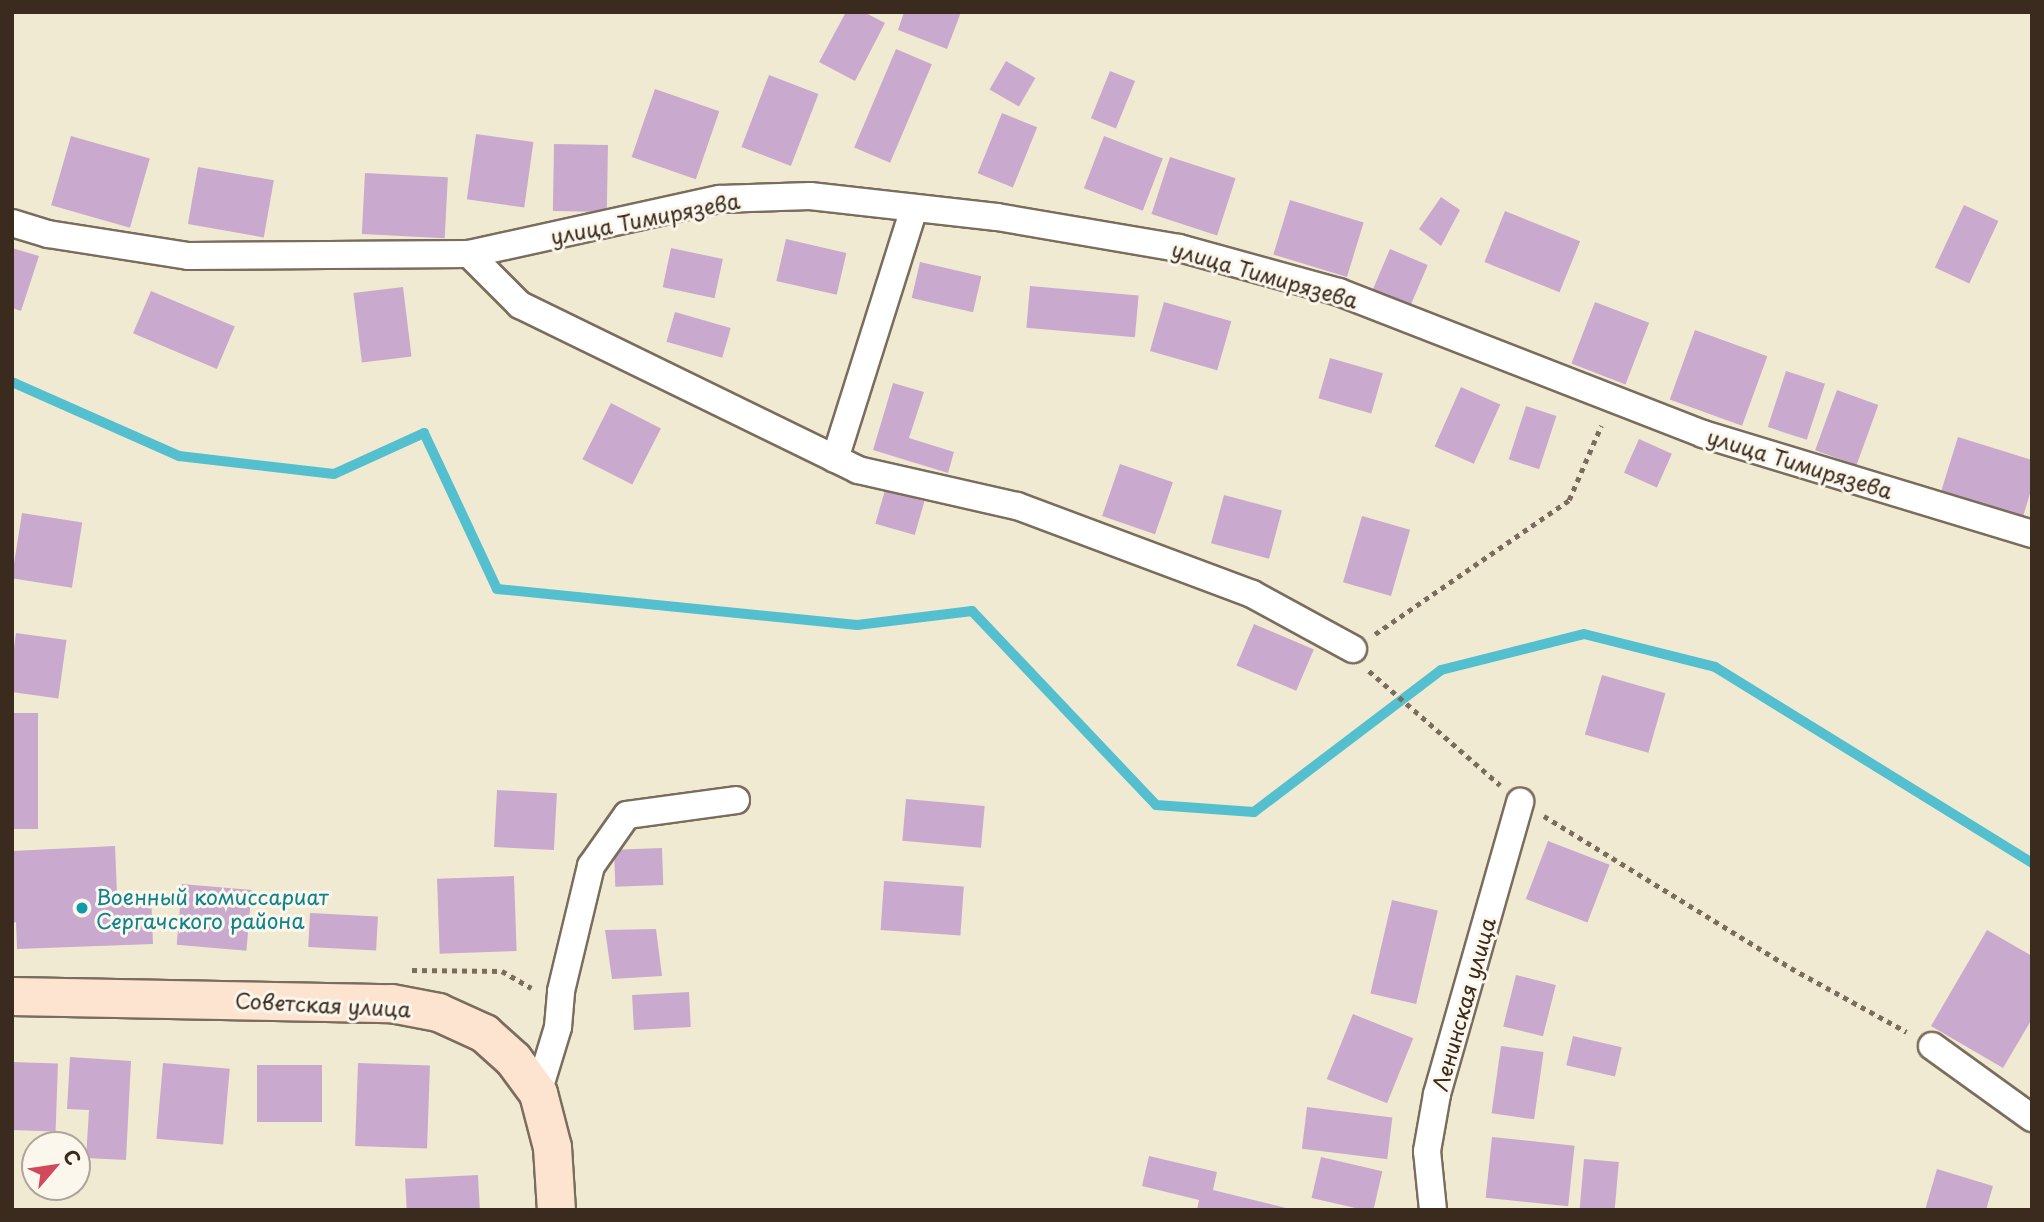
<!DOCTYPE html>
<meta charset="utf-8">
<style>
body{margin:0}
#map{position:relative;width:2044px;height:1222px;overflow:hidden;background:#f1ead2;font-family:"Playpen Sans",sans-serif}
div>[style]{position:absolute}
.stream>*{height:10px;margin:-5px;padding:0 5px;transform-origin:5px;border-radius:5px;background:#54bfcf}
.building>*{inset:0;background:#c9aace;transform-origin:0 0}
.path>*{height:4.5px;margin-top:-2.25px;transform-origin:0;background:repeating-linear-gradient(90deg,#7b6d5d 0 5px,transparent 0 10px)}
.roads{filter:drop-shadow(2px 0 #7b6d5d) drop-shadow(-2px 0 #7b6d5d) drop-shadow(0 2px #7b6d5d) drop-shadow(0 -2px #7b6d5d)}
.street>*{height:26px;margin:-13px;padding:0 13px;transform-origin:13px;border-radius:13px;background:#fff}
.secondary>*{height:37px;margin:-18.5px;padding:0 18.5px;transform-origin:18.5px;border-radius:18.5px;background:#fde4d1}
.dots>*{width:19px;height:19px;translate:-50% -50%;box-sizing:border-box;border:4px solid #fbf7ec;border-radius:50%}
span{translate:-50% -50%;white-space:nowrap;text-align:center;line-height:1.15;-webkit-text-stroke:6px #fbf7ec;paint-order:stroke}
.street-label{font-size:21px;color:#3b2a1e}
.culture-label{font-size:21px;color:#0d838f}
.left{translate:0 -50%;text-align:left}
.frame{position:absolute;inset:0;border:14px solid #3b2a1e;pointer-events:none}
.north{position:absolute;left:21px;top:1131px;width:70px;height:70px;box-sizing:border-box;background:#fbf7ec;border:2px solid #aea59a;border-radius:50%;rotate:61deg;font-size:19px;font-weight:700;line-height:28px;text-align:center;color:#3b2a1e}
.north::after{content:'';display:block;margin:auto;width:24px;height:32px;background:#d1495b;clip-path:polygon(50% 0,100% 100%,50% 72%,0 100%)}
</style>
<div id="map">
<div class="stream">
<div style="left:12px;top:382px;width:183px;rotate:23.9deg"></div>
<div style="left:179px;top:456px;width:156px;rotate:6.6deg"></div>
<div style="left:334px;top:474px;width:99px;rotate:-24.5deg"></div>
<div style="left:424px;top:433px;width:172px;rotate:64.9deg"></div>
<div style="left:497px;top:589px;width:362px;rotate:5.7deg"></div>
<div style="left:857px;top:625px;width:116px;rotate:-6.9deg"></div>
<div style="left:972px;top:611px;width:267px;rotate:46.5deg"></div>
<div style="left:1156px;top:805px;width:98px;rotate:4.1deg"></div>
<div style="left:1254px;top:812px;width:235px;rotate:-37.2deg"></div>
<div style="left:1441px;top:670px;width:147px;rotate:-14.1deg"></div>
<div style="left:1584px;top:634px;width:135px;rotate:14.1deg"></div>
<div style="left:1715px;top:667px;width:373px;rotate:31.7deg"></div>
</div>
<div class="building">
<div style="clip-path:polygon(846px 12px,864px 12px,885px 23px,855px 81px,819px 62px)"></div>
<div style="clip-path:polygon(904px 12px,961px 12px,947px 49px,898px 30px)"></div>
<div style="left:896px;top:49px;width:39px;height:107px;rotate:23deg"></div>
<div style="left:1006px;top:61px;width:34px;height:33px;rotate:30deg"></div>
<div style="left:1110px;top:71px;width:27px;height:51px;rotate:22deg"></div>
<div style="left:769px;top:75px;width:53px;height:77px;rotate:21deg"></div>
<div style="left:655px;top:89px;width:68px;height:72px;rotate:19deg"></div>
<div style="left:1002px;top:113px;width:38px;height:65px;rotate:22deg"></div>
<div style="left:476px;top:134px;width:58px;height:66px;rotate:8deg"></div>
<div style="left:71px;top:136px;width:82px;height:72px;rotate:16deg"></div>
<div style="left:1104px;top:136px;width:63px;height:56px;rotate:21deg"></div>
<div style="left:554px;top:144px;width:54px;height:67px;rotate:1deg"></div>
<div style="left:1170px;top:157px;width:69px;height:60px;rotate:18deg"></div>
<div style="left:198px;top:167px;width:77px;height:58px;rotate:10deg"></div>
<div style="left:365px;top:173px;width:83px;height:61px;rotate:3deg"></div>
<div style="clip-path:polygon(1441px 197px,1460px 210px,1441px 246px,1419px 229px)"></div>
<div style="left:1290px;top:200px;width:77px;height:57px;rotate:17deg"></div>
<div style="left:1964px;top:205px;width:38px;height:69px;rotate:25deg"></div>
<div style="left:1505px;top:211px;width:81px;height:55px;rotate:22deg"></div>
<div style="left:786px;top:239px;width:62px;height:43px;rotate:13deg"></div>
<div style="clip-path:polygon(12px 248px,39px 256px,21px 311px,12px 308px)"></div>
<div style="left:671px;top:248px;width:53px;height:40px;rotate:12deg"></div>
<div style="left:1390px;top:249px;width:41px;height:44px;rotate:23deg"></div>
<div style="left:920px;top:262px;width:63px;height:37px;rotate:13deg"></div>
<div style="left:1030px;top:286px;width:109px;height:42px;rotate:5deg"></div>
<div style="left:403px;top:287px;width:70px;height:50px;rotate:83deg"></div>
<div style="left:151px;top:291px;width:91px;height:46px;rotate:23deg"></div>
<div style="left:1164px;top:302px;width:70px;height:51px;rotate:16deg"></div>
<div style="left:1595px;top:302px;width:58px;height:66px;rotate:21deg"></div>
<div style="left:675px;top:312px;width:58px;height:31px;rotate:16deg"></div>
<div style="left:1695px;top:330px;width:77px;height:74px;rotate:20deg"></div>
<div style="left:1330px;top:358px;width:55px;height:42px;rotate:16deg"></div>
<div style="left:1786px;top:371px;width:41px;height:59px;rotate:18deg"></div>
<div style="clip-path:polygon(893px 383px,924px 392px,909px 438px,954px 452px,948px 473px,873px 450px)"></div>
<div style="left:1461px;top:387px;width:43px;height:65px;rotate:24deg"></div>
<div style="left:1837px;top:390px;width:44px;height:64px;rotate:20deg"></div>
<div style="left:611px;top:403px;width:56px;height:63px;rotate:27deg"></div>
<div style="left:1526px;top:406px;width:32px;height:56px;rotate:18deg"></div>
<div style="clip-path:polygon(1958px 437px,2032px 460px,2032px 487px,2022px 520px,1940px 495px)"></div>
<div style="left:1639px;top:439px;width:36px;height:37px;rotate:24deg"></div>
<div style="left:1120px;top:464px;width:56px;height:55px;rotate:19deg"></div>
<div style="left:885px;top:490px;width:41px;height:35px;rotate:16deg"></div>
<div style="left:1224px;top:495px;width:60px;height:50px;rotate:15deg"></div>
<div style="left:22px;top:513px;width:61px;height:66px;rotate:9deg"></div>
<div style="left:1362px;top:516px;width:50px;height:69px;rotate:16deg"></div>
<div style="left:1254px;top:624px;width:65px;height:45px;rotate:23deg"></div>
<div style="left:16px;top:633px;width:51px;height:59px;rotate:8deg"></div>
<div style="left:1602px;top:675px;width:66px;height:62px;rotate:16deg"></div>
<div style="left:12px;top:713px;width:26px;height:116px"></div>
<div style="left:497px;top:790px;width:60px;height:57px;rotate:3deg"></div>
<div style="left:906px;top:799px;width:79px;height:42px;rotate:5deg"></div>
<div style="left:1548px;top:841px;width:66px;height:62px;rotate:21deg"></div>
<div style="clip-path:polygon(115px 846px,117px 893px,151px 892px,153px 944px,17px 949px,16px 922px,12px 923px,12px 851px)"></div>
<div style="left:662px;top:848px;width:37px;height:48px;rotate:88deg"></div>
<div style="left:514px;top:876px;width:75px;height:77px;rotate:88deg"></div>
<div style="left:884px;top:881px;width:80px;height:49px;rotate:4deg"></div>
<div style="left:182px;top:884px;width:70px;height:61px;rotate:5deg"></div>
<div style="left:1392px;top:900px;width:47px;height:96px;rotate:13deg"></div>
<div style="left:310px;top:913px;width:68px;height:34px;rotate:3deg"></div>
<div style="clip-path:polygon(656px 929px,662px 976px,612px 979px,605px 930px)"></div>
<div style="clip-path:polygon(1987px 930px,2032px 956px,2032px 1019px,2003px 1068px,1931px 1026px)"></div>
<div style="left:1516px;top:975px;width:41px;height:53px;rotate:14deg"></div>
<div style="left:689px;top:992px;width:35px;height:57px;rotate:87deg"></div>
<div style="left:1353px;top:1014px;width:65px;height:70px;rotate:22deg"></div>
<div style="left:1573px;top:1036px;width:50px;height:30px;rotate:13deg"></div>
<div style="left:1501px;top:1046px;width:43px;height:68px;rotate:8deg"></div>
<div style="clip-path:polygon(70px 1057px,131px 1061px,126px 1160px,86px 1158px,89px 1110px,67px 1109px)"></div>
<div style="left:12px;top:1062px;width:46px;height:68px;rotate:2deg"></div>
<div style="left:163px;top:1063px;width:67px;height:76px;rotate:5deg"></div>
<div style="left:358px;top:1063px;width:72px;height:83px;rotate:2deg"></div>
<div style="left:257px;top:1065px;width:65px;height:57px"></div>
<div style="left:1307px;top:1107px;width:86px;height:42px;rotate:7deg"></div>
<div style="left:1492px;top:1137px;width:83px;height:61px;rotate:6deg"></div>
<div style="clip-path:polygon(1149px 1156px,1217px 1172px,1213px 1190px,1294px 1210px,1197px 1210px,1199px 1200px,1142px 1186px)"></div>
<div style="left:1321px;top:1157px;width:63px;height:42px;rotate:13deg"></div>
<div style="left:1584px;top:1159px;width:35px;height:51px;rotate:5deg"></div>
<div style="clip-path:polygon(1937px 1169px,1993px 1186px,1986px 1210px,1925px 1210px)"></div>
<div style="left:478px;top:1175px;width:35px;height:73px;rotate:87deg"></div>
</div>
<div class="path">
<div style="left:1375px;top:634px;width:236px;rotate:-34.6deg"></div>
<div style="left:1569px;top:500px;width:81px;rotate:-66.6deg"></div>
<div style="left:1369px;top:671px;width:174px;rotate:41deg"></div>
<div style="left:1544px;top:816px;width:290px;rotate:31.6deg"></div>
<div style="left:1791px;top:968px;width:132px;rotate:28.9deg"></div>
<div style="left:412px;top:970px;width:90px;rotate:0.6deg"></div>
<div style="left:502px;top:971px;width:34px;rotate:30deg"></div>
</div>
<div class="roads">
<div class="street">
<div style="left:12px;top:223px;width:38px;rotate:17deg"></div>
<div style="left:48px;top:234px;width:142px;rotate:8.9deg"></div>
<div style="left:188px;top:256px;width:281px;rotate:-0.4deg"></div>
<div style="left:469px;top:254px;width:257px;rotate:-12.4deg"></div>
<div style="left:720px;top:199px;width:90px;rotate:-1.9deg"></div>
<div style="left:810px;top:196px;width:188px;rotate:6.4deg"></div>
<div style="left:997px;top:217px;width:185px;rotate:9.7deg"></div>
<div style="left:1179px;top:248px;width:166px;rotate:15.4deg"></div>
<div style="left:1339px;top:292px;width:391px;rotate:21.3deg"></div>
<div style="left:1703px;top:434px;width:344px;rotate:16.9deg"></div>
<div style="left:469px;top:254px;width:72px;rotate:45deg"></div>
<div style="left:520px;top:305px;width:376px;rotate:26deg"></div>
<div style="left:858px;top:470px;width:163px;rotate:12.8deg"></div>
<div style="left:1017px;top:506px;width:251px;rotate:20.5deg"></div>
<div style="left:1252px;top:594px;width:115px;rotate:28.6deg"></div>
<div style="left:835px;top:459px;width:263px;rotate:-72.5deg"></div>
<div style="left:1932px;top:1046px;width:123px;rotate:35.8deg"></div>
<div style="left:538px;top:1093px;width:69px;rotate:-73.1deg"></div>
<div style="left:558px;top:1027px;width:36px;rotate:-85deg"></div>
<div style="left:561px;top:991px;width:129px;rotate:-76.5deg"></div>
<div style="left:591px;top:866px;width:62px;rotate:-54.8deg"></div>
<div style="left:627px;top:815px;width:110px;rotate:-7.8deg"></div>
<div style="left:1433px;top:1210px;width:59px;rotate:-95.8deg"></div>
<div style="left:1427px;top:1151px;width:58px;rotate:-80deg"></div>
<div style="left:1437px;top:1094px;width:304px;rotate:-74.1deg"></div>
</div>
<div class="secondary">
<div style="left:12px;top:996px;width:379px;rotate:1.1deg"></div>
<div style="left:391px;top:1003px;width:48px;rotate:10.8deg"></div>
<div style="left:438px;top:1012px;width:51px;rotate:24.5deg"></div>
<div style="left:484px;top:1033px;width:39px;rotate:42deg"></div>
<div style="left:513px;top:1059px;width:42px;rotate:53.7deg"></div>
<div style="left:538px;top:1093px;width:56px;rotate:75.5deg"></div>
<div style="left:552px;top:1147px;width:63px;rotate:86.4deg"></div>
</div>
</div>
<div class="dots">
<div style="left:82px;top:908px;background:#0f9aa8"></div>
</div>
<div class="street-label">
<span style="left:645px;top:218px;rotate:-11deg">улица Тимирязева</span>
<span style="left:1265px;top:274px;rotate:16deg">улица Тимирязева</span>
<span style="left:1800px;top:463px;rotate:17deg">улица Тимирязева</span>
<span style="left:323px;top:1004px;rotate:3deg">Советская улица</span>
<span style="left:1463px;top:1004px;rotate:-74deg">Ленинская улица</span>
</div>
<div class="culture-label">
<span class="left" style="left:96px;top:908px">Военный комиссариат<br>Сергачского района</span>
</div>
<div class="frame"></div>
<div class="north">С</div>
</div>
